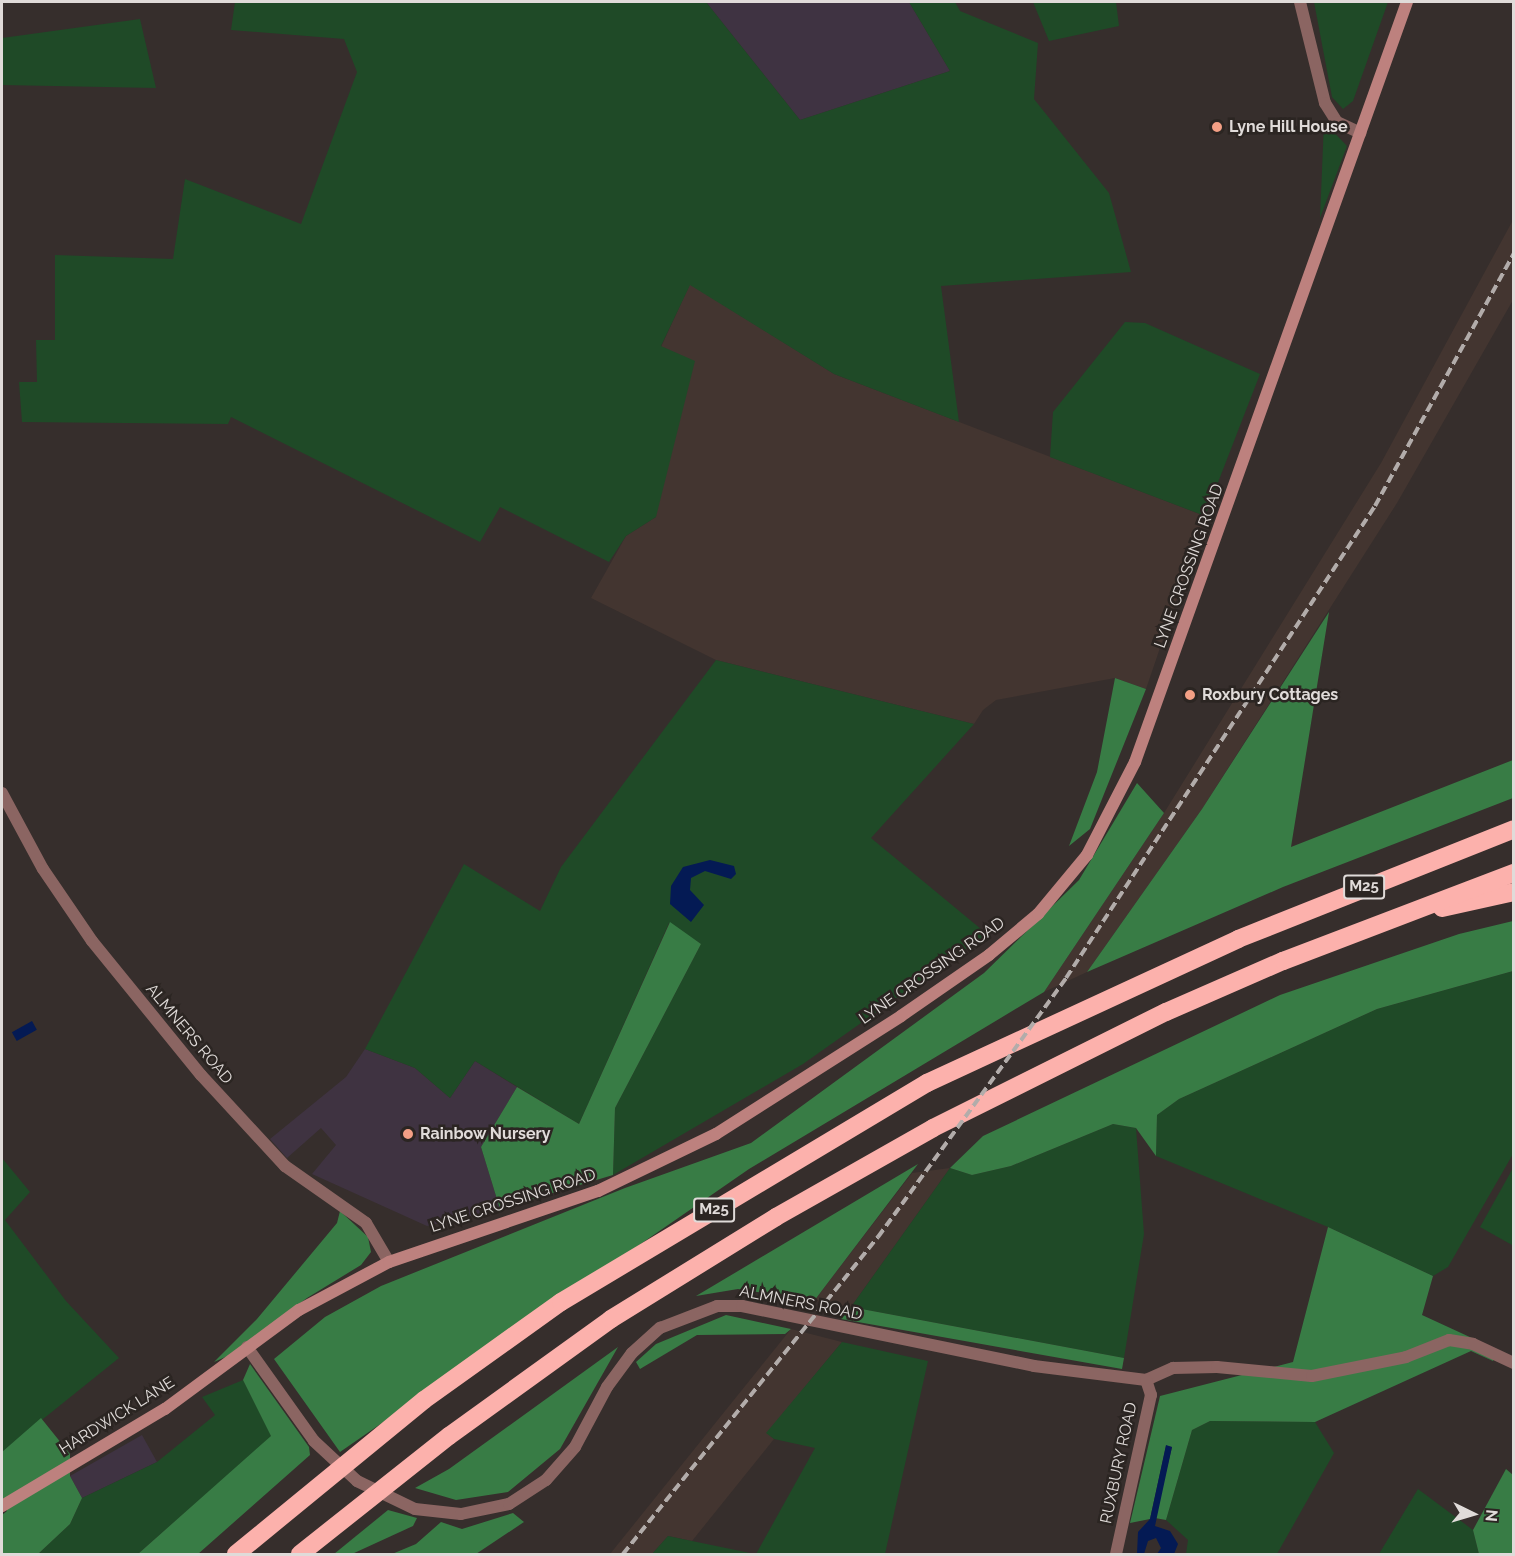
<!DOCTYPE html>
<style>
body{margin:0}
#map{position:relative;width:1515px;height:1556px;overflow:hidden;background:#362e2c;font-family:Raleway,sans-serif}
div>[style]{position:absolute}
.commercial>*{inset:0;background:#3f3342}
.built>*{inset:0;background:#433530}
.education>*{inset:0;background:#3f3341}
.green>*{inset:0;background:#1f4a27}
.forest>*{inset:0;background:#387c45}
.water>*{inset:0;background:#041a54;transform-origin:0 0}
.street>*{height:12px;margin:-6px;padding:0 6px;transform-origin:6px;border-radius:6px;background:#8b6562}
.secondary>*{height:12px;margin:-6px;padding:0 6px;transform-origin:6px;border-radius:6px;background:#bd817e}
.highway>*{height:18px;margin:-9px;padding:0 9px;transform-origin:9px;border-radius:9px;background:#fcb1ac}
.rail>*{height:4px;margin-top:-2px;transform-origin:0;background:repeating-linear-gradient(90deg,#b2acaa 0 9px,transparent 0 13.5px)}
.dots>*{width:16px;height:16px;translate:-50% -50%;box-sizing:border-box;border:3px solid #2b2522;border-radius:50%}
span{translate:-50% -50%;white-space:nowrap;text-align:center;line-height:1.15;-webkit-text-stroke:5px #2b2522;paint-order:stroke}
.shield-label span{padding:2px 4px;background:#2b2522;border:2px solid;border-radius:4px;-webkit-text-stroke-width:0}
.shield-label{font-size:15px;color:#e0dbd9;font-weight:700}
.poi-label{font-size:16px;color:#e0dbd9;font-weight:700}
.left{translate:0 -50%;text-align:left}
.street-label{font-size:16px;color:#e0dbd9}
.frame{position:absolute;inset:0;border:3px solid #e0dbd9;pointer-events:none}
.north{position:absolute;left:1443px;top:1484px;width:60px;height:60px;-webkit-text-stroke:4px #2b2522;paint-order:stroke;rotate:95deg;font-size:16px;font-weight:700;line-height:24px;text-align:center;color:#e0dbd9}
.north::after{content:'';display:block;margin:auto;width:21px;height:27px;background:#e0dbd9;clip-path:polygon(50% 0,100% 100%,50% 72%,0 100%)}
</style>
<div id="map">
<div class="commercial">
<div style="clip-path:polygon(706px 2px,909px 2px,950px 71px,800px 120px)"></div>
<div style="clip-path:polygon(142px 1435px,157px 1462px,82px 1498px,70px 1476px)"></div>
</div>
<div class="built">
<div style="clip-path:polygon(1513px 220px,1513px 300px,1397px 503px,1202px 809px,1087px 972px,1044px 992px,1164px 813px,1381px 463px)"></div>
<div style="clip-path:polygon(690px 284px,834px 374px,1205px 516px,1146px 689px,1115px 678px,996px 700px,983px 710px,974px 724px,716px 660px,591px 598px,626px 536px,656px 517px,661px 347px)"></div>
<div style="clip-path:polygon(950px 1168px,851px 1307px,814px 1301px,912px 1173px)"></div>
<div style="clip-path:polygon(791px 1329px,842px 1342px,767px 1433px,774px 1439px,692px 1541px,668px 1536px,652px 1554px,610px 1554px)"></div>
</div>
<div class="education">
<div style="clip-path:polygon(365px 1049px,415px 1068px,450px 1098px,475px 1061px,517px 1087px,481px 1147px,500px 1209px,427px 1226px,312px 1174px,336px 1145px,321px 1128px,287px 1158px,270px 1139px,346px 1077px)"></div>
</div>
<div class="green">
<div style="clip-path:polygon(235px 2px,706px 2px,800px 120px,950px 71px,909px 2px,955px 2px,960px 11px,1038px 43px,1034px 99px,1109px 193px,1131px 272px,941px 286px,959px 422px,834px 374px,690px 285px,661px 346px,695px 361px,656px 517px,626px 536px,609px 562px,500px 507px,480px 542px,231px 417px,228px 424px,22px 422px,19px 382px,37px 382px,36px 340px,55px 340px,55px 255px,173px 259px,185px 179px,301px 224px,357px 72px,344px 39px,231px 30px)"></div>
<div style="clip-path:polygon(1033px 2px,1116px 2px,1119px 26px,1049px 41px)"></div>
<div style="clip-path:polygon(1314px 2px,1388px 2px,1353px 101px,1343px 109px,1332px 97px)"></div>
<div style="clip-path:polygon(140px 19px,156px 88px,2px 85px,2px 38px)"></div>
<div style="clip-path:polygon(1324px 122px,1347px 146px,1320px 218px)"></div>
<div style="clip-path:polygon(1125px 322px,1145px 323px,1260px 374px,1205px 516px,1050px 457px,1053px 412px)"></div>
<div style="clip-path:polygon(716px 660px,974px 724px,871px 838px,987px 934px,803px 1064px,613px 1175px,615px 1108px,701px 944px,669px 923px,579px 1124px,475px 1061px,450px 1098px,415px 1068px,365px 1049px,464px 864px,540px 911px,561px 867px)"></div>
<div style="clip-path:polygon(1513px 971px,1513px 1154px,1448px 1267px,1433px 1276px,1328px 1227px,1156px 1156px,1157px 1115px,1179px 1099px,1377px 1009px)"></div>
<div style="clip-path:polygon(1113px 1124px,1136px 1128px,1144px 1234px,1124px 1358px,851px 1307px,950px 1168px,972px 1175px,1011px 1166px)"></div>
<div style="clip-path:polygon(2px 1158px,30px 1192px,5px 1220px,66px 1301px,119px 1358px,2px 1452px)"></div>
<div style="clip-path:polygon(1513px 1168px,1514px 1243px,1512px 1245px,1480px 1227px)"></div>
<div style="clip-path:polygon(842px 1342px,928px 1361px,885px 1554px,756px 1554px,815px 1448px,774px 1439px,766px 1433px)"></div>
<div style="clip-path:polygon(243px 1380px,272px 1436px,138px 1554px,38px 1554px,70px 1524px,82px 1498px,157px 1462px,215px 1415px,202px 1397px)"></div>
<div style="clip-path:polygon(1210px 1421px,1315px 1422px,1334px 1453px,1277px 1554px,1186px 1554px,1188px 1540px,1166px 1520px,1192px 1430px)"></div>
<div style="clip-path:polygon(1418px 1489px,1473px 1530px,1479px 1554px,1379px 1554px)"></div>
<div style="clip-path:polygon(668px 1536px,692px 1541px,755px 1554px,652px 1554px)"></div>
</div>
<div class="forest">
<div style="clip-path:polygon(1329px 612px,1291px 847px,1513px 760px,1513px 798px,1283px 887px,1087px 972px,1202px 809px)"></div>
<div style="clip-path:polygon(1115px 678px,1146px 689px,1090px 829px,1069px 846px,1097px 772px)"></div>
<div style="clip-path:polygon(1137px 783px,1164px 813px,1044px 992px,749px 1169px,340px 1452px,274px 1359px,325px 1317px,381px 1286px,625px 1188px,751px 1143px,984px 973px,1079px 880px)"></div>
<div style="clip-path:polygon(1513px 921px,1513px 971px,1377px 1009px,1179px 1099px,1157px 1115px,1156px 1156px,1136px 1128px,1113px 1124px,1011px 1166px,972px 1175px,950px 1168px,983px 1136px,1280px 995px,1459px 934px)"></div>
<div style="clip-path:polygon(670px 922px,701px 944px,615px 1108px,613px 1175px,500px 1209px,481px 1147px,517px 1087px,579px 1124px)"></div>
<div style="clip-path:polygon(918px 1164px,814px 1301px,738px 1289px,696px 1296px)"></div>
<div style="clip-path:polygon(340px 1211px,368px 1237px,371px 1252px,361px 1265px,307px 1298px,230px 1355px,214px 1362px,257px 1319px,337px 1223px)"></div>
<div style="clip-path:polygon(1328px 1227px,1433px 1276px,1422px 1315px,1498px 1350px,1493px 1361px,1471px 1351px,1315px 1422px,1210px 1421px,1192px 1430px,1166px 1520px,1155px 1518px,1172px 1447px,1166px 1446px,1150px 1519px,1130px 1523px,1160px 1396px,1293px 1362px)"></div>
<div style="clip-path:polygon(851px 1307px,1124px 1358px,1122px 1369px,841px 1319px)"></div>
<div style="clip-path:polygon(726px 1315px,791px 1329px,785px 1334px,697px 1335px,640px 1369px,636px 1362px,656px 1344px)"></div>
<div style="clip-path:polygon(618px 1347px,560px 1449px,508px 1492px,456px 1500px,415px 1488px,449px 1469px)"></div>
<div style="clip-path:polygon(250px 1364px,309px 1447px,310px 1455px,198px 1554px,138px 1554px,271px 1436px,243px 1380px)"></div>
<div style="clip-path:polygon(41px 1418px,70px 1454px,70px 1476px,82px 1498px,70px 1524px,38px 1554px,2px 1554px,2px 1515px,7px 1511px,2px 1501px,2px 1452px)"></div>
<div style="clip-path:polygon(1506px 1469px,1513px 1475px,1513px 1554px,1479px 1554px,1473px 1530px)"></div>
<div style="clip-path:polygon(388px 1510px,417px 1518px,413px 1526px,352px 1554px,334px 1554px)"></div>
<div style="clip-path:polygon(513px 1513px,524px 1522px,476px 1554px,392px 1554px,416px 1544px,441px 1522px,462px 1529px)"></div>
</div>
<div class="water">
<div style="clip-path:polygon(710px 860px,734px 866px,736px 874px,731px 879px,705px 871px,691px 878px,690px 890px,704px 905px,691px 922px,670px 904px,671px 886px,683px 867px)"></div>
<div style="left:32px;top:1021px;width:10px;height:23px;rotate:61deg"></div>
<div style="clip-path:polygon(1166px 1445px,1172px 1447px,1155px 1526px,1170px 1531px,1178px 1544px,1174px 1554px,1157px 1554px,1161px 1548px,1156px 1538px,1148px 1541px,1144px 1554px,1137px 1554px,1138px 1532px,1150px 1519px)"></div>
</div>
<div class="street">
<div style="left:1300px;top:2px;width:104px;rotate:76.1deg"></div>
<div style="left:1325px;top:103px;width:22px;rotate:58deg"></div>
<div style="left:1337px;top:122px;width:26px;rotate:25deg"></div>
<div style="left:2px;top:793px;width:86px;rotate:61.7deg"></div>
<div style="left:43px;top:869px;width:87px;rotate:55.8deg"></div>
<div style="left:92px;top:941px;width:173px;rotate:50.9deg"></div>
<div style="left:201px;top:1075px;width:124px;rotate:47.3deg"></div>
<div style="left:285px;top:1166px;width:99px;rotate:35.1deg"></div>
<div style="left:366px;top:1223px;width:45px;rotate:59.5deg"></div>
<div style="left:247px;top:1347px;width:115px;rotate:54.5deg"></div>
<div style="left:314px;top:1441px;width:59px;rotate:42.9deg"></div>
<div style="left:357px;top:1481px;width:64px;rotate:25.8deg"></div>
<div style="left:415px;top:1509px;width:46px;rotate:6.2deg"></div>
<div style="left:461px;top:1514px;width:49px;rotate:-11.8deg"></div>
<div style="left:509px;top:1504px;width:44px;rotate:-33deg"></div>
<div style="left:546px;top:1480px;width:44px;rotate:-48.7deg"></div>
<div style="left:575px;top:1447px;width:68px;rotate:-61.9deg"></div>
<div style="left:607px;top:1387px;width:42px;rotate:-53.7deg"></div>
<div style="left:632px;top:1353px;width:38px;rotate:-42deg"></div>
<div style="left:660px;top:1328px;width:61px;rotate:-21.1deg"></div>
<div style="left:717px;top:1306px;width:25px"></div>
<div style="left:742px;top:1306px;width:298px;rotate:11.6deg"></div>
<div style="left:1034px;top:1366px;width:113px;rotate:7.1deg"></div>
<div style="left:1146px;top:1380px;width:30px;rotate:-24deg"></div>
<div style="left:1173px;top:1368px;width:44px;rotate:-1.3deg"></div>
<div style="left:1217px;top:1367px;width:95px;rotate:5.4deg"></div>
<div style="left:1312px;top:1376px;width:96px;rotate:-11.4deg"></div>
<div style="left:1406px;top:1357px;width:46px;rotate:-21.6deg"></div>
<div style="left:1449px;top:1340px;width:24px;rotate:9deg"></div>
<div style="left:1473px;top:1344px;width:45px;rotate:24.9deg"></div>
<div style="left:1116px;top:1554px;width:163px;rotate:-77.6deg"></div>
<div style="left:1151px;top:1395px;width:16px;rotate:-108deg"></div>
</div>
<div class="secondary">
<div style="left:2px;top:1506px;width:190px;rotate:-30.8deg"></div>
<div style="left:165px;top:1409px;width:167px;rotate:-36.5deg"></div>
<div style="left:299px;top:1310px;width:102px;rotate:-28.1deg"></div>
<div style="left:389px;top:1262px;width:221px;rotate:-18.8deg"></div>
<div style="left:598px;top:1191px;width:131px;rotate:-25.8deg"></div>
<div style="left:716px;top:1134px;width:219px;rotate:-32.5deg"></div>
<div style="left:901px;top:1016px;width:107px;rotate:-34.7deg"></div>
<div style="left:989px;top:955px;width:64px;rotate:-39.9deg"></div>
<div style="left:1038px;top:914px;width:77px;rotate:-50.3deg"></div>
<div style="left:1087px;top:855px;width:105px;rotate:-62.7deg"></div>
<div style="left:1135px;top:762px;width:807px;rotate:-70.31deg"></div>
</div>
<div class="highway">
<div style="left:1442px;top:908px;width:74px;rotate:-12.5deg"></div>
<div style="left:236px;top:1554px;width:243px;rotate:-39.3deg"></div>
<div style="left:424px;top:1400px;width:168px;rotate:-35.6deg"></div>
<div style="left:561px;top:1302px;width:427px;rotate:-30.9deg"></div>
<div style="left:927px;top:1083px;width:343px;rotate:-24.8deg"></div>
<div style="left:1238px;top:939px;width:297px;rotate:-21.7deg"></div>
<div style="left:300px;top:1554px;width:190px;rotate:-38.4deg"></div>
<div style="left:449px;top:1436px;width:200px;rotate:-35.8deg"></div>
<div style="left:611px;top:1319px;width:194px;rotate:-31.7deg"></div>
<div style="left:776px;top:1217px;width:180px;rotate:-29.5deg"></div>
<div style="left:933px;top:1128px;width:260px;rotate:-26.5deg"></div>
<div style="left:1166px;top:1012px;width:128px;rotate:-23.6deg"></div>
<div style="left:1283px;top:961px;width:247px;rotate:-20.9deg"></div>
</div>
<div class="rail">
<div style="left:623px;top:1554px;width:407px;rotate:-51.2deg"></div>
<div style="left:878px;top:1237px;width:320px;rotate:-54deg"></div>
<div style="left:1066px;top:978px;width:564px;rotate:-56.79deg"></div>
<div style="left:1375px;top:506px;width:289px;rotate:-61.2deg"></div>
</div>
<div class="dots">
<div style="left:1217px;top:127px;background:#f39f85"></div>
<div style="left:1190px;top:695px;background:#f39f85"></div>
<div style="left:408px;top:1134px;background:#f39f85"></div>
</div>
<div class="shield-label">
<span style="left:1364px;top:887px">M25</span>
<span style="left:714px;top:1210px">M25</span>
</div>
<div class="poi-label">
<span class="left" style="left:1229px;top:127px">Lyne Hill House</span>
<span class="left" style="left:1202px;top:695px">Roxbury Cottages</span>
<span class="left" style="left:420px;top:1134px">Rainbow Nursery</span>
</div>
<div class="street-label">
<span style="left:1189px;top:566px;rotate:-70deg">LYNE CROSSING ROAD</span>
<span style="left:932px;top:971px;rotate:-35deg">LYNE CROSSING ROAD</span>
<span style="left:189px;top:1034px;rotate:50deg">ALMNERS ROAD</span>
<span style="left:513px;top:1201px;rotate:-18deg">LYNE CROSSING ROAD</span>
<span style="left:801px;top:1303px;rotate:11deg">ALMNERS ROAD</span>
<span style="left:117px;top:1416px;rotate:-32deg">HARDWICK LANE</span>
<span style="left:1119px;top:1463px;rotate:-78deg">RUXBURY ROAD</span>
</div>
<div class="frame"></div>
<div class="north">N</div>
</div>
